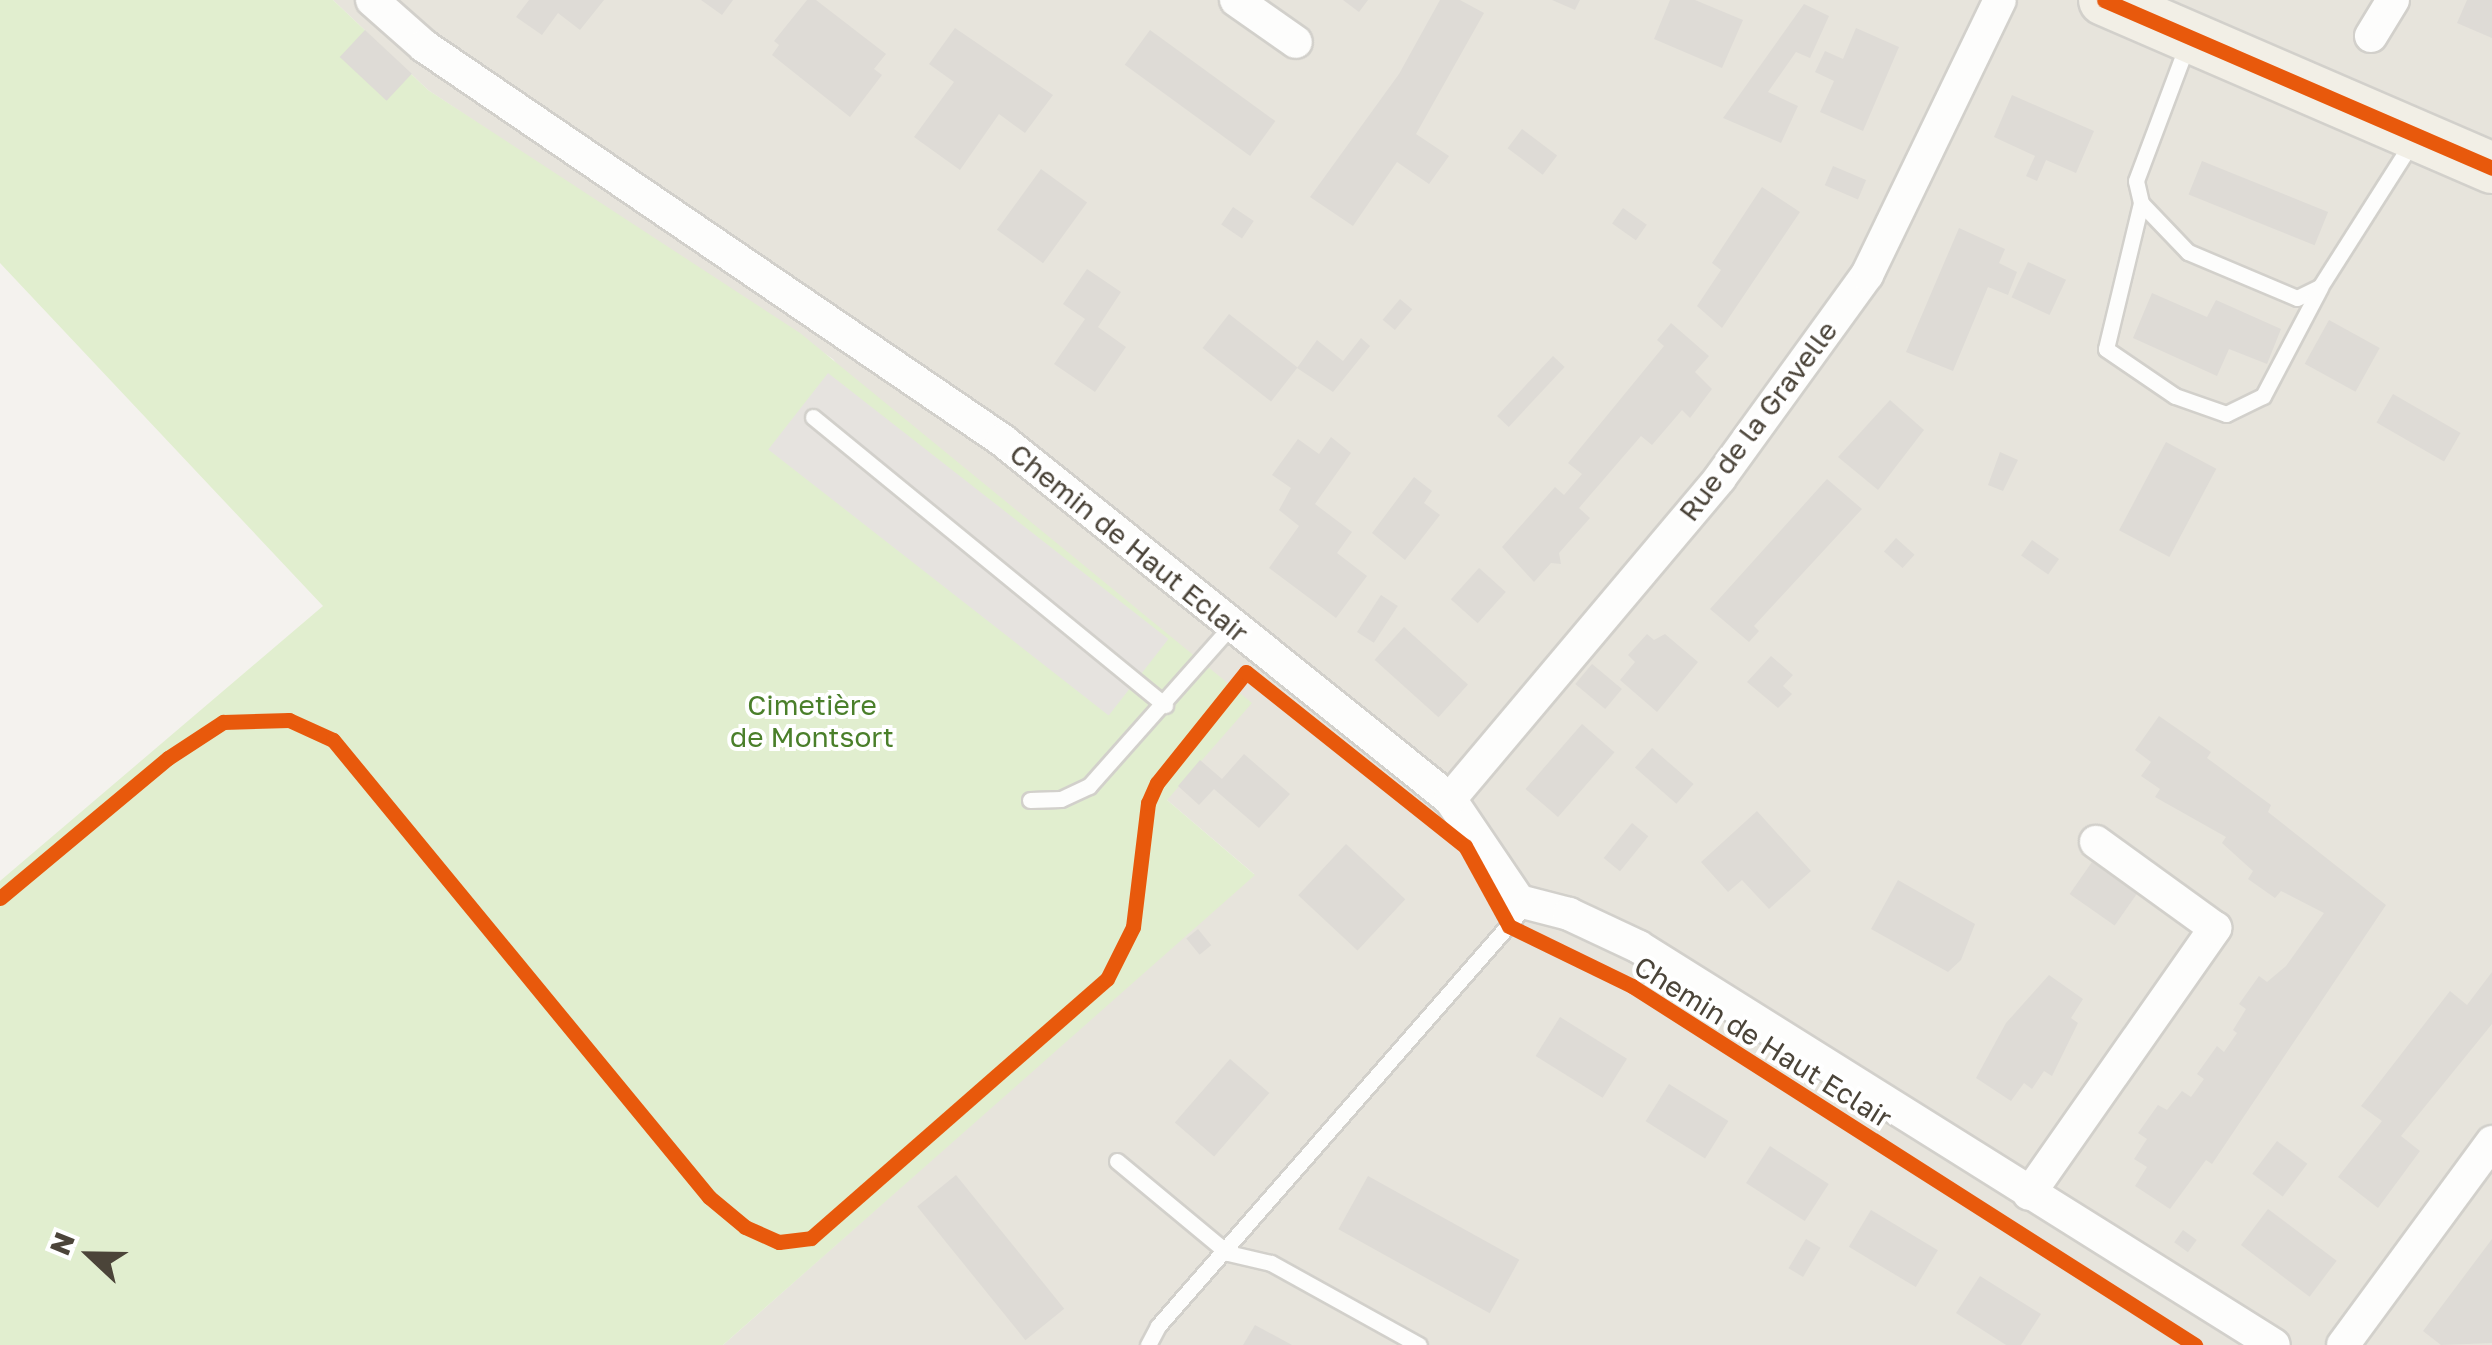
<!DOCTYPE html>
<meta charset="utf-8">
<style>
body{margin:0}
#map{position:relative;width:2492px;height:1345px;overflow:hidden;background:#f4f2ee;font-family:"Golos Text",sans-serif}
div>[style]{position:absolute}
.residential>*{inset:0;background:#e7e4dc}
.green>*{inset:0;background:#e1eecf}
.parking>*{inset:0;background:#e6e3df;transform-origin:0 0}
.building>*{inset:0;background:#dedbd6;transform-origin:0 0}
.roads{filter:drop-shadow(2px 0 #d2d0cb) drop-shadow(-2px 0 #d2d0cb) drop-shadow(0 2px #d2d0cb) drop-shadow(0 -2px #d2d0cb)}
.lane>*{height:15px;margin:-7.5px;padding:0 7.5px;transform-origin:7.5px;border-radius:7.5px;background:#fdfdfc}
.street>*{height:32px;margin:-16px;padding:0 16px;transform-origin:16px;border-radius:16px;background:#fdfdfc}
.primary>*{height:50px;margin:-25px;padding:0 25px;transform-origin:25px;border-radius:25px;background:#f2efe6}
.cycleway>*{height:15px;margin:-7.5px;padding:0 7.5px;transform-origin:7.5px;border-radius:7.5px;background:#e8590c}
span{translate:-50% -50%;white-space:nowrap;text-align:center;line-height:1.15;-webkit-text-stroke:8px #fff;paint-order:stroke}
.street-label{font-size:28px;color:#4b4439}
.park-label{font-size:28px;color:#4a7f2a}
.north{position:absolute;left:40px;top:1205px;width:100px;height:100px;-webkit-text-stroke:8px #fff;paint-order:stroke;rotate:292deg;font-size:28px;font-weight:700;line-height:40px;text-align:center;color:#4b4439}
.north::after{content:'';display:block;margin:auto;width:35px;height:45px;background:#4b4439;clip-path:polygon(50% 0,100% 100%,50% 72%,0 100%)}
</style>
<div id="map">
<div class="residential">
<div style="clip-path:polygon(333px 0,2492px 0,2492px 1345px,723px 1345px,1254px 874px,1167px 800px,833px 359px,428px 90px)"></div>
</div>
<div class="green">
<div style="clip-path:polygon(0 0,333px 0,428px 90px,800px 333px,1252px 703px,1167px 800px,1255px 875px,723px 1345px,0 1345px,0 881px,323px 606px,0 263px)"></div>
</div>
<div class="parking">
<div style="left:828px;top:373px;width:432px;height:97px;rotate:38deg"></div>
</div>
<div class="building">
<div style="clip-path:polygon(529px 0,604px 0,580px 30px,558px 13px,542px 35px,516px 17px)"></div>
<div style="clip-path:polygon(701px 0,733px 0,722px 15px)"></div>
<div style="clip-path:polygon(807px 0,816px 0,886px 54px,874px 69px,882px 75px,850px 117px,772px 55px,779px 45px,774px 41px)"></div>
<div style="clip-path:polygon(1343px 0,1368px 0,1359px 12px)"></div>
<div style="clip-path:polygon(1440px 0,1460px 0,1484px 13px,1416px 134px,1449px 156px,1429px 184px,1397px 162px,1353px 226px,1310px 197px,1399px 74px)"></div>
<div style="clip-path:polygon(1552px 0,1580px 0,1575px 10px)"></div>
<div style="clip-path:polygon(1670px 0,1695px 0,1743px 20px,1722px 68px,1654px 39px)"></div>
<div style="clip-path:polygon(2467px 0,2492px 0,2492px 38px,2457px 23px)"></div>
<div style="clip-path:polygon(1804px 4px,1829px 16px,1810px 58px,1796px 52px,1768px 92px,1798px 106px,1781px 143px,1723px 118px)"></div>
<div style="clip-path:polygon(955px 28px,1053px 95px,1025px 133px,999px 114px,960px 170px,914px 137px,954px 82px,929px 64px)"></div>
<div style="clip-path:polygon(1856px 28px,1899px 47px,1863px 131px,1820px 112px,1834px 81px,1815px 72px,1825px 51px,1843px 59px)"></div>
<div style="left:365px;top:30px;width:64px;height:37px;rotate:43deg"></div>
<div style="left:1150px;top:30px;width:155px;height:43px;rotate:36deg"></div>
<div style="clip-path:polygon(2012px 95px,2094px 131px,2076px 173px,2046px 160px,2037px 181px,2026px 176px,2035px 156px,1994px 137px)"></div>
<div style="left:1522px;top:129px;width:44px;height:24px;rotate:37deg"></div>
<div style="left:2202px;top:161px;width:136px;height:36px;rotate:22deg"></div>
<div style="left:1833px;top:166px;width:36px;height:21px;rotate:23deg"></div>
<div style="left:1041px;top:169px;width:57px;height:75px;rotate:36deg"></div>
<div style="clip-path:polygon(1762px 187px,1800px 212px,1722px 328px,1697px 306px,1721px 270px,1712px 263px)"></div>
<div style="left:1233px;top:207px;width:25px;height:21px;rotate:34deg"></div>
<div style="left:1623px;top:208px;width:29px;height:19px;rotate:35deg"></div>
<div style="clip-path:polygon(1959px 228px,2005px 249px,1999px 263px,2017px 272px,2008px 295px,1988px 287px,1953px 371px,1906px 352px)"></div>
<div style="left:2028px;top:262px;width:42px;height:39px;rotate:25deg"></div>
<div style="clip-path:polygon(1087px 269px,1121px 292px,1098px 327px,1126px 347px,1095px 392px,1054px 364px,1085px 319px,1063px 304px)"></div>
<div style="clip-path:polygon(2152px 293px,2207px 317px,2216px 300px,2281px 329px,2267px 364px,2229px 349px,2217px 376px,2133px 338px)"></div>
<div style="left:1400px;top:299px;width:16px;height:27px;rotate:40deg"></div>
<div style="left:1229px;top:314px;width:87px;height:43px;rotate:38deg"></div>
<div style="left:2329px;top:320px;width:58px;height:50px;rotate:29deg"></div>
<div style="clip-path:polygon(1671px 323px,1709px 356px,1695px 372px,1712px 389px,1690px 418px,1682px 410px,1652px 445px,1641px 436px,1579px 508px,1590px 518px,1559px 553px,1561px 564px,1551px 563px,1534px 582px,1502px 547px,1555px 487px,1564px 495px,1582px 474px,1568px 463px,1664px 346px,1657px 340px)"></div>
<div style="clip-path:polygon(1361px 338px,1370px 346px,1333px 392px,1297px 368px,1317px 340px,1343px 361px)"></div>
<div style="left:1553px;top:356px;width:16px;height:82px;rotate:43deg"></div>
<div style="left:2393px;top:394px;width:78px;height:33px;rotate:30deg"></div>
<div style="clip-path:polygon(1890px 400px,1924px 430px,1878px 490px,1838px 457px)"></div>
<div style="clip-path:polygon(1331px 437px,1351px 453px,1315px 504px,1352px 532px,1337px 553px,1367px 576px,1336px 618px,1269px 568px,1299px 526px,1279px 510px,1291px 488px,1272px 475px,1298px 439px,1319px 454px)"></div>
<div style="left:2166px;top:442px;width:57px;height:100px;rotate:28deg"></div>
<div style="clip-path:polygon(2000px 452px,2018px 460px,2003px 491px,1988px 485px)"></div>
<div style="clip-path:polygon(1414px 477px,1432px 491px,1424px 503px,1440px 515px,1405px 560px,1372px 533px)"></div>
<div style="clip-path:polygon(1827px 479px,1862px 509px,1754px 626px,1759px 631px,1749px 642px,1710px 609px)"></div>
<div style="left:1896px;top:538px;width:25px;height:18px;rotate:42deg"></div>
<div style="left:2032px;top:540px;width:33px;height:19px;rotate:35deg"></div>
<div style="left:1479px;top:568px;width:36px;height:42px;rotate:42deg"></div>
<div style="left:1381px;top:595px;width:20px;height:44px;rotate:33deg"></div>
<div style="left:1404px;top:627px;width:86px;height:44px;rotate:42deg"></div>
<div style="clip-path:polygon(1647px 634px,1654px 640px,1665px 634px,1698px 662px,1657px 712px,1620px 680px,1635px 662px,1628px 655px)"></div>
<div style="clip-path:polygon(1771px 656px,1793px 675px,1783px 686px,1792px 694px,1778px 708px,1747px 682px)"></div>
<div style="left:1592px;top:664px;width:39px;height:26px;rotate:40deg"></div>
<div style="clip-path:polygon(2159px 716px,2211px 752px,2207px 758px,2271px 805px,2268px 812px,2386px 905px,2212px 1164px,2206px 1160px,2170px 1209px,2135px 1186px,2147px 1167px,2134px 1159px,2147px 1139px,2138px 1133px,2158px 1105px,2167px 1110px,2182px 1091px,2191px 1097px,2204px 1079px,2197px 1074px,2217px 1046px,2224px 1052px,2237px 1033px,2233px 1030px,2246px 1009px,2239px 1004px,2259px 976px,2267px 982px,2286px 966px,2324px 913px,2281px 891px,2275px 898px,2248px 879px,2253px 871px,2222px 843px,2226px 837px,2155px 797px,2160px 789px,2141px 776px,2151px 762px,2135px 750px)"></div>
<div style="left:1582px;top:724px;width:43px;height:86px;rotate:41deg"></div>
<div style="left:1652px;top:748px;width:55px;height:26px;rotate:41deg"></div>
<div style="clip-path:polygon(1244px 754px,1290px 794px,1259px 828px,1214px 789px,1199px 805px,1178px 786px,1200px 760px,1222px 779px)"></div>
<div style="clip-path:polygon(1757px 811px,1811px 871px,1769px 909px,1742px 880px,1728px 892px,1701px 862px)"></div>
<div style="left:1632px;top:823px;width:21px;height:45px;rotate:39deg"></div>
<div style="left:1346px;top:844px;width:81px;height:70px;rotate:43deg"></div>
<div style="left:2092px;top:862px;width:55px;height:39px;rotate:35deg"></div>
<div style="clip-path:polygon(1898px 880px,1975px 924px,1961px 960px,1948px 972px,1871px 929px)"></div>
<div style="left:1198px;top:929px;width:21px;height:15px;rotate:51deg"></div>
<div style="clip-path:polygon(2492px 972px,2492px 1024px,2401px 1136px,2420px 1151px,2378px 1208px,2338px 1177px,2382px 1121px,2361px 1106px,2450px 991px,2467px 1005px)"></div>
<div style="clip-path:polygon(2049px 975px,2083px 999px,2071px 1018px,2078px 1023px,2052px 1076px,2044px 1071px,2032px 1089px,2024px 1083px,2011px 1101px,1976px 1078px,2006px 1023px)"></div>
<div style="left:1560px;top:1017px;width:79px;height:46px;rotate:32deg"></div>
<div style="left:1230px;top:1059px;width:52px;height:84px;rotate:41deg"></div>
<div style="left:1669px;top:1084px;width:70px;height:44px;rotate:32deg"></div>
<div style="left:2277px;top:1141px;width:38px;height:41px;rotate:37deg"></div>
<div style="left:1770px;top:1146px;width:70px;height:44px;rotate:33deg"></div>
<div style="left:956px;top:1175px;width:172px;height:50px;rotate:51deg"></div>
<div style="left:1368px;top:1176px;width:173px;height:61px;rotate:29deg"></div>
<div style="left:2268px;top:1209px;width:86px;height:45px;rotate:37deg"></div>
<div style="left:1871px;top:1210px;width:78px;height:43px;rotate:31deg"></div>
<div style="left:2183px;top:1230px;width:17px;height:15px;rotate:36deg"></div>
<div style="left:1806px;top:1239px;width:17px;height:34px;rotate:31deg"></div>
<div style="clip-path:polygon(2492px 1239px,2492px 1343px,2441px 1345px,2423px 1331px)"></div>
<div style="clip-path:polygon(1980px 1276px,2041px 1314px,2021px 1345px,2006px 1345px,1956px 1313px)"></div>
<div style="clip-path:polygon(1255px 1325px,1292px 1345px,1243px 1345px)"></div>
</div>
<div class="roads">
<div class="lane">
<div style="left:2187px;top:45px;width:145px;rotate:110.6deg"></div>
<div style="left:2136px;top:181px;width:23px;rotate:77deg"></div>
<div style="left:2141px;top:203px;width:68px;rotate:46.2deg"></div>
<div style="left:2188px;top:252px;width:118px;rotate:22.9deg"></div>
<div style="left:2297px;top:298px;width:25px;rotate:-26deg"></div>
<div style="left:2320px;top:287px;width:172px;rotate:-57.6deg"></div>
<div style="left:2141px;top:203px;width:150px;rotate:103.5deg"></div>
<div style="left:2106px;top:349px;width:83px;rotate:34.3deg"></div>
<div style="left:2175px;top:396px;width:54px;rotate:19.4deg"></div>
<div style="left:2226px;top:414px;width:41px;rotate:-25.9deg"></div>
<div style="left:2263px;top:396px;width:122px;rotate:-62.2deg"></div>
<div style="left:813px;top:417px;width:455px;rotate:39.3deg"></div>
<div style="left:1030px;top:800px;width:31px;rotate:-2deg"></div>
<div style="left:1061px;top:799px;width:31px;rotate:-25deg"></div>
<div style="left:1089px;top:786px;width:214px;rotate:-48.4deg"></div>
<div style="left:1117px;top:1161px;width:144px;rotate:39.7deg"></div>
<div style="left:1228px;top:1253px;width:44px;rotate:13.1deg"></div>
<div style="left:1271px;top:1263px;width:169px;rotate:29deg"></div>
<div style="left:1148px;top:1345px;width:21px;rotate:-62deg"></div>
<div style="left:1158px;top:1326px;width:559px;rotate:-48.84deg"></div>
</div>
<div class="street">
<div style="left:372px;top:0;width:69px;rotate:41.5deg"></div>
<div style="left:424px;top:46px;width:700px;rotate:34.28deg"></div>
<div style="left:1002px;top:440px;width:574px;rotate:38.71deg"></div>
<div style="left:1450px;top:799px;width:123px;rotate:55.9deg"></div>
<div style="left:1519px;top:901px;width:52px;rotate:14.6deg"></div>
<div style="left:1569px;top:914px;width:77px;rotate:25.2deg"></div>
<div style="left:1639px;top:947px;width:749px;rotate:32.08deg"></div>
<div style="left:1236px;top:0;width:73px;rotate:35deg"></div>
<div style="left:2371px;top:36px;width:42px;rotate:-58.6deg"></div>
<div style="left:1450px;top:799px;width:419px;rotate:-49.9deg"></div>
<div style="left:1720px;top:478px;width:251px;rotate:-54.1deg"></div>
<div style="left:1867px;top:275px;width:305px;rotate:-64.2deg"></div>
<div style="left:2029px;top:1194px;width:325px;rotate:-55deg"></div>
<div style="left:2215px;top:928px;width:147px;rotate:-144.1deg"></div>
<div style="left:2343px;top:1345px;width:252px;rotate:-53.7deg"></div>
</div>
<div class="primary">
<div style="left:2104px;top:0;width:423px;rotate:23.4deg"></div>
</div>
</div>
<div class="cycleway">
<div style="left:2104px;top:0;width:423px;rotate:23.4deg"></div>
<div style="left:0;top:898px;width:219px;rotate:-39.8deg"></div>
<div style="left:168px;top:758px;width:66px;rotate:-33.2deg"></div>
<div style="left:223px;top:722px;width:66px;rotate:-1.7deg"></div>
<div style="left:289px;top:720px;width:48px;rotate:24.4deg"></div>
<div style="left:333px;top:740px;width:592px;rotate:50.55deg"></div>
<div style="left:709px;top:1197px;width:47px;rotate:39.8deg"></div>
<div style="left:745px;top:1227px;width:37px;rotate:24deg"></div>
<div style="left:779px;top:1242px;width:32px;rotate:-7deg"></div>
<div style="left:811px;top:1238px;width:393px;rotate:-41.2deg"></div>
<div style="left:1107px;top:979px;width:58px;rotate:-63.4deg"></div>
<div style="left:1133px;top:927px;width:125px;rotate:-83.1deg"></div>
<div style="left:1148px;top:803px;width:22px;rotate:-66deg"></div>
<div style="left:1157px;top:783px;width:142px;rotate:-51.3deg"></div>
<div style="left:1246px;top:672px;width:280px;rotate:38.5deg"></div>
<div style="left:1465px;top:846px;width:91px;rotate:61.2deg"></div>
<div style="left:1509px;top:926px;width:137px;rotate:26deg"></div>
<div style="left:1632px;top:986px;width:668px;rotate:32.52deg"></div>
</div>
<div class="street-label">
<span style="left:1758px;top:421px;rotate:-53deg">Rue de la Gravelle</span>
<span style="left:1129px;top:543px;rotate:39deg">Chemin de Haut Eclair</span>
<span style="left:1763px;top:1042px;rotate:32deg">Chemin de Haut Eclair</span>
</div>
<div class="park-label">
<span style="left:812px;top:721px">Cimetière<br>de Montsort</span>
</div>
<div class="north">N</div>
</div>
